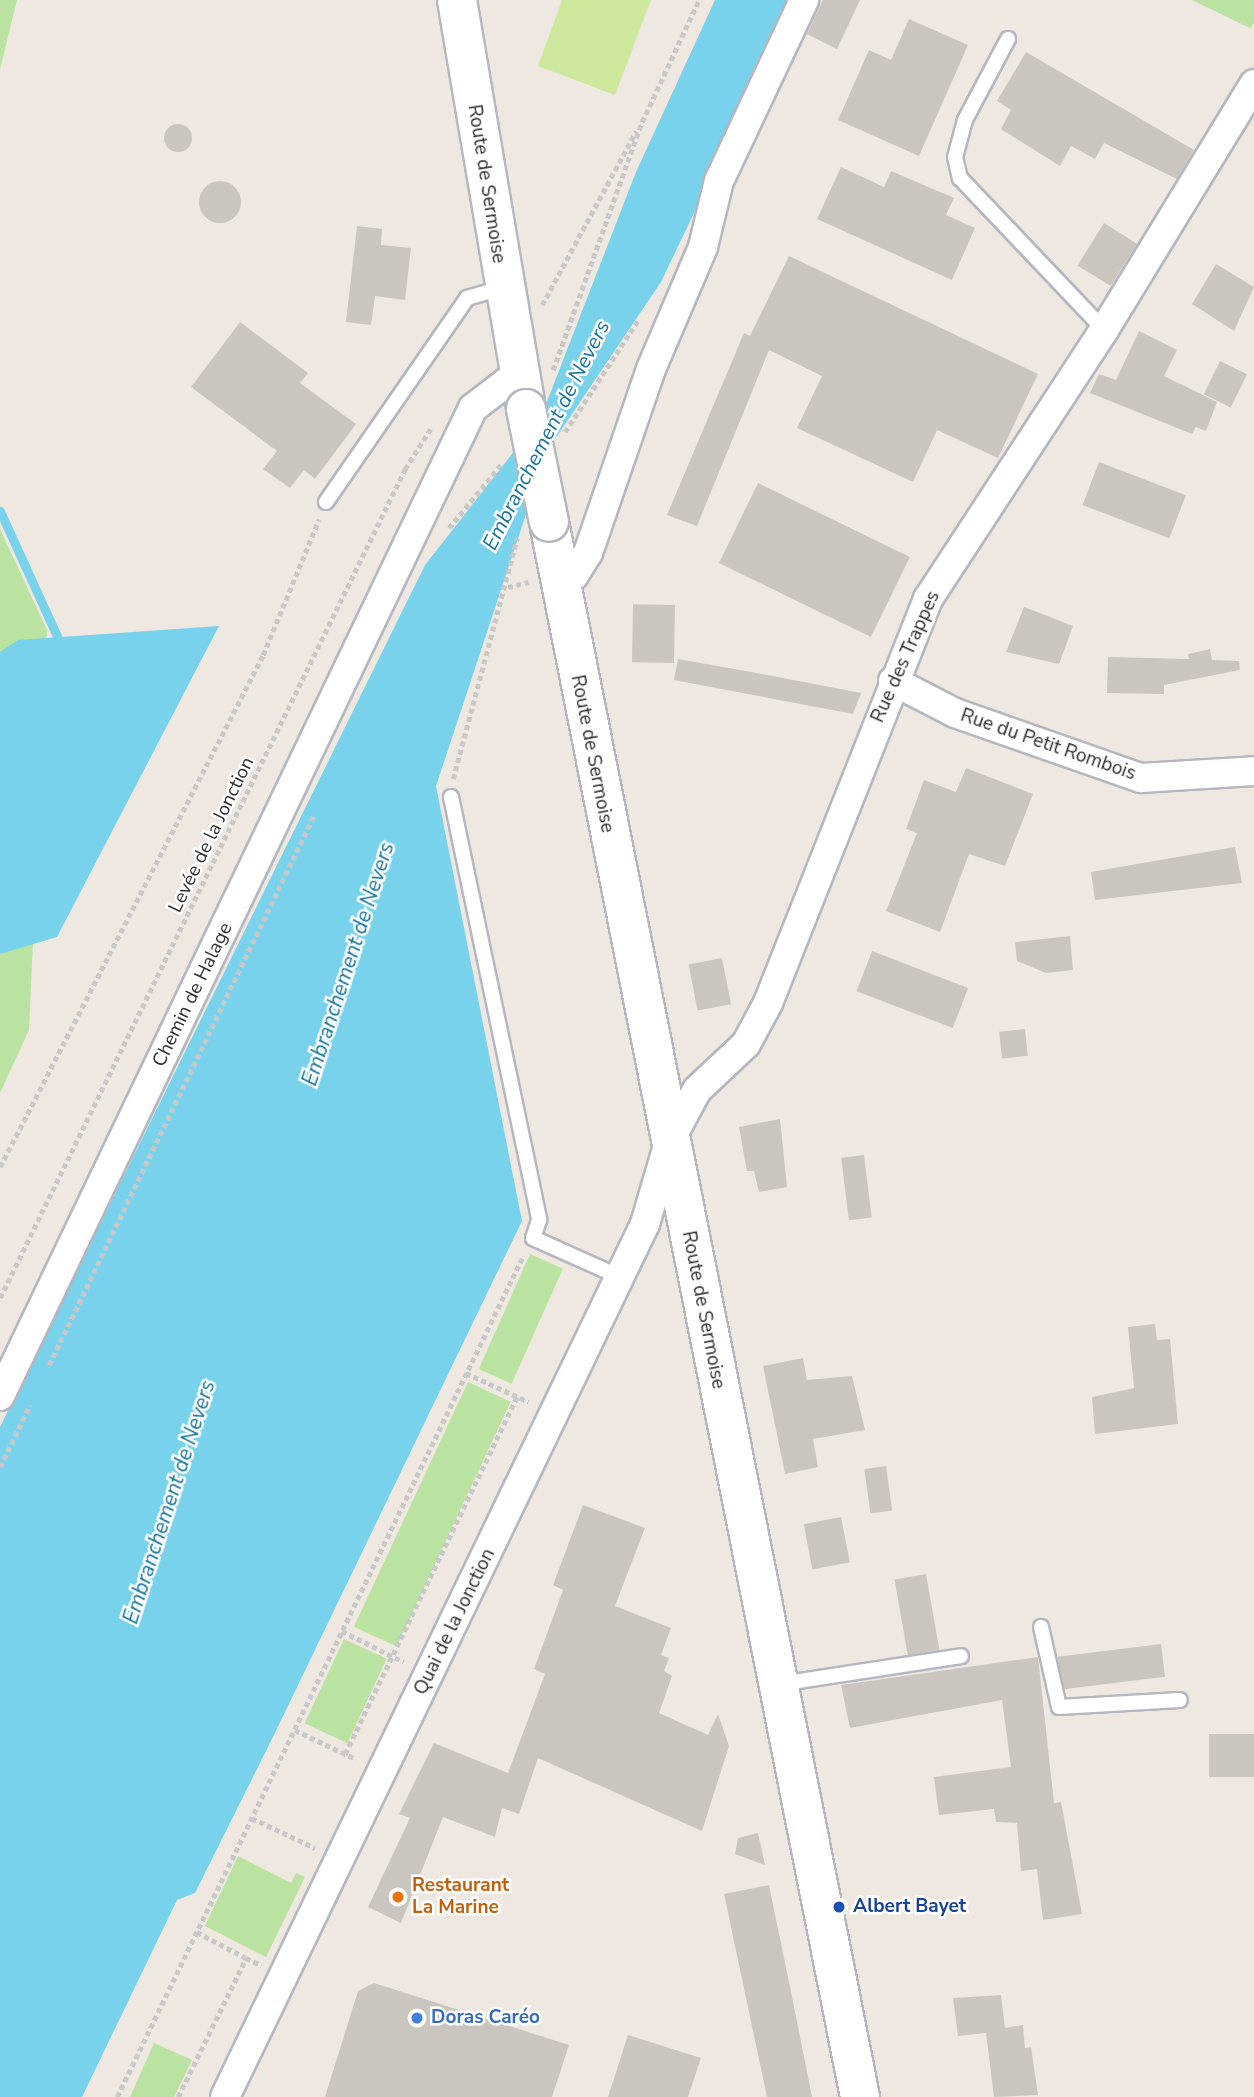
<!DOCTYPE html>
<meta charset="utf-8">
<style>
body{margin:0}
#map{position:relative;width:1254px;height:2097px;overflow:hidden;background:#eee8e1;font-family:"Nunito Sans",sans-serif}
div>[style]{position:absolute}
.green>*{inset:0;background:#bae2a0;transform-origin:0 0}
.pitch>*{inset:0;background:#cce89c}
.water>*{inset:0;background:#79d2eb}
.stream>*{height:9px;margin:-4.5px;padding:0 4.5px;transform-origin:4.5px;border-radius:4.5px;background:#79d2eb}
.building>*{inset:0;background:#cac6bf;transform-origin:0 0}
.round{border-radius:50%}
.path>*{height:4.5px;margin-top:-2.25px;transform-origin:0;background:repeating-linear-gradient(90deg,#c8c8c8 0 5px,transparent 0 8.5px)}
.roads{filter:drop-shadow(2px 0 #b4b7c0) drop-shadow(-2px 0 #b4b7c0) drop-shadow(0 2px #b4b7c0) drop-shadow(0 -2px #b4b7c0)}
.lane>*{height:14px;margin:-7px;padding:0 7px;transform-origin:7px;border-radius:7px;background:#fff}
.street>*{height:28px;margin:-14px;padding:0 14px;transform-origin:14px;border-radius:14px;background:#fff}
.secondary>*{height:38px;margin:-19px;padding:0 19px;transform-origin:19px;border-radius:19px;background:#fff}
.bridges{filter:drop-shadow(2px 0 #b4b7c0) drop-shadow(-2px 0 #b4b7c0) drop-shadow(0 2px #b4b7c0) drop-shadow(0 -2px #b4b7c0)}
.secondary-bridge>*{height:38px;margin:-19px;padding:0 19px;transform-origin:19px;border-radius:19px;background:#fff}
.dots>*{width:19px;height:19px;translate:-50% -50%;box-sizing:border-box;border:4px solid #fff;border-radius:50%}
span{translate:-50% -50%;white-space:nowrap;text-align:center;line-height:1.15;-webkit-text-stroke:5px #fff;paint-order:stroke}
.street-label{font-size:19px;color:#2d2d2d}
.food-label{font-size:19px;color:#c56008;font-weight:700}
.left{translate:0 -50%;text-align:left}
.transit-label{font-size:19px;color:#164399;font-weight:700}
.shop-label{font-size:19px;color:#366cbe;font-weight:700}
.water-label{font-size:21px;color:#13739b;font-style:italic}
</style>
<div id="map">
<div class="green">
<div style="clip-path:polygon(0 0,17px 0,0 69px)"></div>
<div style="clip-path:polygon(1192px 0,1254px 0,1254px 23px,1250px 28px)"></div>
<div style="clip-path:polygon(0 529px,47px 630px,29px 1030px,0 1093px)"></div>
<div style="left:530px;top:1254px;width:36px;height:126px;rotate:24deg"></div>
<div style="left:468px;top:1382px;width:47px;height:270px;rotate:25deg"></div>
<div style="left:344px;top:1639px;width:47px;height:93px;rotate:25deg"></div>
<div style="clip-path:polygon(238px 1856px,291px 1883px,296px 1873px,305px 1877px,266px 1957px,205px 1926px)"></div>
<div style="clip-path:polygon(154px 2043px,192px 2060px,174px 2097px,130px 2097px)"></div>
</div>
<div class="pitch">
<div style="clip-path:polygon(562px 0,651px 0,615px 95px,538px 66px)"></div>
</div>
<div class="water">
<div style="clip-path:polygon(715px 0,796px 0,661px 282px,547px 451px,436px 786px,522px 1221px,272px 1739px,195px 1893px,177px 1900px,82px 2097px,0 2097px,0 1427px,425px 565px,541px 417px,636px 172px)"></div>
<div style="clip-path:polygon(219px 626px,57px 937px,0 954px,0 652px,18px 640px)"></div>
</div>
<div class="stream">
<div style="left:0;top:511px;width:152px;rotate:65.5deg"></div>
</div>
<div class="building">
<div style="clip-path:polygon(823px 0,860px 0,837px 49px,807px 34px)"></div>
<div style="clip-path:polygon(909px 19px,968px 45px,919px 156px,838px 120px,869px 50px,891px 60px)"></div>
<div style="clip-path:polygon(1026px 52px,1194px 150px,1177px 179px,1104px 143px,1095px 159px,1071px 146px,1060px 166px,1001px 129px,1011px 110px,997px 101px)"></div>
<div class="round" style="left:164px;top:124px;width:28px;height:28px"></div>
<div style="clip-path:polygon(841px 167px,884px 187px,891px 171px,954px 198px,946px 215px,975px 228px,952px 280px,817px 219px)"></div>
<div class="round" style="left:199px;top:181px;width:42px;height:42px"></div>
<div style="left:1104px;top:223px;width:39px;height:50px;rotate:32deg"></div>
<div style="clip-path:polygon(357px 226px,382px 229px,381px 245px,411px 248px,405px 300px,375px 296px,371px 325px,346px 322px)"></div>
<div style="clip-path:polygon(789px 256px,1038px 374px,998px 458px,937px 430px,913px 482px,797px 428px,822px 376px,769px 350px,697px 526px,667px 515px,744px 333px,750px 336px)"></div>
<div style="clip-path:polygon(1216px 264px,1254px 287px,1234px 331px,1192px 304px)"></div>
<div style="clip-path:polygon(240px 322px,308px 373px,300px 383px,356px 424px,315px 479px,304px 470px,290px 488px,263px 469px,277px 451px,191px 387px)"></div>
<div style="clip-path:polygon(1139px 331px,1177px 350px,1164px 376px,1217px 402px,1206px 431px,1196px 427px,1192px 434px,1090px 393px,1099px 374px,1116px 380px)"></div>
<div style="left:1220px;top:361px;width:30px;height:37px;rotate:26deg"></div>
<div style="left:1099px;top:462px;width:93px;height:46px;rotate:21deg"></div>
<div style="left:758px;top:483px;width:169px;height:89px;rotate:26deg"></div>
<div style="left:675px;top:605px;width:58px;height:42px;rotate:91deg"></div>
<div style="clip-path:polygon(1024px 607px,1073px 626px,1059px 664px,1006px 652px)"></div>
<div style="clip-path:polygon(1210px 649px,1212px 660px,1239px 661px,1240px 670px,1164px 685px,1164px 694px,1107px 693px,1108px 657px,1189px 659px,1188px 654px)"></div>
<div style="clip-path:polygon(678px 659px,751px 672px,861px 693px,853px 714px,674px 680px)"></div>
<div style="clip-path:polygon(966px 768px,1033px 794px,1005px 866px,969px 854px,940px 932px,886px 911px,917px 833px,906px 829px,924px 780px,956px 792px)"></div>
<div style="clip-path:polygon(1235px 847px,1242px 883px,1095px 900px,1091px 872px)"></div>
<div style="clip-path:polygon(1070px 936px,1073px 970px,1046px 973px,1017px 961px,1015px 942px)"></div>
<div style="left:872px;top:951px;width:103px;height:43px;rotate:21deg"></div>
<div style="left:722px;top:958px;width:47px;height:34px;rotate:79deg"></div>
<div style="left:1025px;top:1029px;width:27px;height:26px;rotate:84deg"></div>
<div style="clip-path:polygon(780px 1119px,787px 1187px,759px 1192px,754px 1171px,747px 1171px,739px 1127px)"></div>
<div style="left:864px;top:1155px;width:63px;height:23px;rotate:83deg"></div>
<div style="clip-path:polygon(1155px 1324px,1157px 1340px,1170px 1339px,1178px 1424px,1095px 1434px,1092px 1397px,1134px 1388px,1128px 1327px)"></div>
<div style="clip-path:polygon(803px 1358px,807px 1380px,852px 1376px,865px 1430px,813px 1439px,818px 1467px,785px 1474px,763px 1366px)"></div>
<div style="left:886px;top:1466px;width:45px;height:22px;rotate:82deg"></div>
<div style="clip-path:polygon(583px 1505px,645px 1528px,615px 1606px,671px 1628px,661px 1655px,669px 1658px,664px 1671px,672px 1676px,659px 1713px,708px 1735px,718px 1714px,729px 1746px,702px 1831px,538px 1758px,519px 1814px,502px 1808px,495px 1837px,443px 1817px,401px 1923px,368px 1907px,410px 1818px,399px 1814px,434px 1743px,508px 1773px,545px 1674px,534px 1669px,563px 1590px,553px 1585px)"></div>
<div style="left:841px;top:1517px;width:46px;height:38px;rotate:79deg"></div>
<div style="left:926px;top:1574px;width:77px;height:32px;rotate:80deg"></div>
<div style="left:1161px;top:1644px;width:33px;height:104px;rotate:83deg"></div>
<div style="clip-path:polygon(1038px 1657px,1054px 1803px,1061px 1802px,1082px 1914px,1043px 1920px,1037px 1869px,1021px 1871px,1017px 1823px,996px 1822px,994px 1809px,939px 1815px,934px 1777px,1011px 1767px,1002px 1700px,850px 1728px,841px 1685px)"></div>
<div style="left:1254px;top:1734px;width:43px;height:45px;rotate:90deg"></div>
<div style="clip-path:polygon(758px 1833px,765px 1865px,735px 1854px,738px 1838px)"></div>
<div style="clip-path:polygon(769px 1885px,792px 1997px,812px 2097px,767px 2097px,724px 1894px)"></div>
<div style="clip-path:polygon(374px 1983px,569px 2045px,552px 2097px,325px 2097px,358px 1991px)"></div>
<div style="clip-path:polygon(1001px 1995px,1005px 2028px,1023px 2025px,1025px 2048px,1031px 2047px,1038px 2095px,994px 2097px,986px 2033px,958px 2036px,953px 1998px)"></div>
<div style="clip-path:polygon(628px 2035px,701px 2058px,688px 2097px,608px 2097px)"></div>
</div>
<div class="path">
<div style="left:542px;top:305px;width:198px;rotate:-61.6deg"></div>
<div style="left:553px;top:370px;width:263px;rotate:-70.3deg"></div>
<div style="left:642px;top:122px;width:135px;rotate:-65deg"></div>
<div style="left:565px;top:432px;width:135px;rotate:-56.8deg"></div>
<div style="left:449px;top:528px;width:85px;rotate:-50.7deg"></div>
<div style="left:508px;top:587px;width:21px;rotate:-14deg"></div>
<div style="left:453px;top:779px;width:249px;rotate:-75.1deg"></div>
<div style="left:0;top:1167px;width:576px;rotate:-62.81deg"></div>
<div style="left:263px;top:655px;width:147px;rotate:-67.6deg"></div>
<div style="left:0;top:1298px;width:923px;rotate:-63.96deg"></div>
<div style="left:405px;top:469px;width:49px;rotate:-57.6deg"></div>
<div style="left:49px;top:1365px;width:611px;rotate:-64.27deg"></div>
<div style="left:466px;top:1373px;width:69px;rotate:24.7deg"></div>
<div style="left:0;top:1467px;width:69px;rotate:-64.2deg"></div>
<div style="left:342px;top:1631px;width:69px;rotate:26.6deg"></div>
<div style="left:295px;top:1730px;width:68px;rotate:25.4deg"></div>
<div style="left:345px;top:1754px;width:397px;rotate:-64.3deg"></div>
<div style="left:252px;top:1818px;width:70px;rotate:25.5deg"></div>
<div style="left:197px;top:1932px;width:55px;rotate:28deg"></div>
<div style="left:117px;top:2097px;width:934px;rotate:-64.23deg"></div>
<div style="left:178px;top:2097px;width:155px;rotate:-63.9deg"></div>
<div style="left:246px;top:1958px;width:17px;rotate:25deg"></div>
</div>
<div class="roads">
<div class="lane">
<div style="left:1008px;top:39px;width:92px;rotate:118deg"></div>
<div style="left:965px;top:120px;width:38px;rotate:105deg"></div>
<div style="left:955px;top:157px;width:22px;rotate:77deg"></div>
<div style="left:960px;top:178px;width:209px;rotate:46.5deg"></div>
<div style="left:326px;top:502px;width:248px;rotate:-55.3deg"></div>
<div style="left:467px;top:298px;width:37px;rotate:-16deg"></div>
<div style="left:451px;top:797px;width:432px;rotate:78.2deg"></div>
<div style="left:539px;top:1220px;width:19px;rotate:108deg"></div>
<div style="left:533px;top:1238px;width:95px;rotate:24.1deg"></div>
<div style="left:1041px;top:1627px;width:82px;rotate:77.3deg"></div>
<div style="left:1059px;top:1707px;width:121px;rotate:-3.3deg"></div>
<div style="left:779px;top:1684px;width:184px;rotate:-8.7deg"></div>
</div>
<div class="street">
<div style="left:558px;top:584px;width:18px;rotate:-29deg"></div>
<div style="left:574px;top:575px;width:26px;rotate:-58deg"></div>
<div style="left:588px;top:553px;width:194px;rotate:-71.1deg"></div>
<div style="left:651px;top:369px;width:133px;rotate:-66.9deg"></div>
<div style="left:703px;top:247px;width:68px;rotate:-76.4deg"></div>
<div style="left:719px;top:181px;width:200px;rotate:-64.8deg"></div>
<div style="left:893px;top:681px;width:70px;rotate:27.3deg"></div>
<div style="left:955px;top:713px;width:197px;rotate:19.3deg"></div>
<div style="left:1141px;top:778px;width:113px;rotate:-3.5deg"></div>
<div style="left:0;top:1396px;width:1095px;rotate:-64.42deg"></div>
<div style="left:473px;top:408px;width:54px;rotate:-37.5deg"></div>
<div style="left:225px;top:2097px;width:969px;rotate:-64.31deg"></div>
<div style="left:645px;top:1224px;width:85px;rotate:-73.7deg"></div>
<div style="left:669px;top:1142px;width:59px;rotate:-61.7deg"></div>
<div style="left:697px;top:1090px;width:67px;rotate:-43.2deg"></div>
<div style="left:746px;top:1044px;width:47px;rotate:-61.8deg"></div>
<div style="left:768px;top:1003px;width:435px;rotate:-68.4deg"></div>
<div style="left:928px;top:599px;width:321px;rotate:-56.8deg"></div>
<div style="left:1104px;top:330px;width:288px;rotate:-58.6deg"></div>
</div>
<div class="secondary">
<div style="left:457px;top:0;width:415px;rotate:80.4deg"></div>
<div style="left:549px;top:522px;width:1605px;rotate:78.83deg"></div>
</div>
</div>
<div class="bridges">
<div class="secondary-bridge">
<div style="left:526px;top:409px;width:115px;rotate:78.5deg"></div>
</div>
</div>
<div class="dots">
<div style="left:398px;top:1897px;background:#e8710a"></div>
<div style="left:839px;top:1907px;background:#1a4fb4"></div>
<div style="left:417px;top:2018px;background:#3f7fe0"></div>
</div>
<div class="street-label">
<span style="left:486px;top:184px;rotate:81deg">Route de Sermoise</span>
<span style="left:906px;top:657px;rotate:-66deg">Rue des Trappes</span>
<span style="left:1048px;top:745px;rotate:19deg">Rue du Petit Rombois</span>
<span style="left:592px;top:754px;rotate:79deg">Route de Sermoise</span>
<span style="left:212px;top:835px;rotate:-64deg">Levée de la Jonction</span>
<span style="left:193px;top:995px;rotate:-64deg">Chemin de Halage</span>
<span style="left:703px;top:1310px;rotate:79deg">Route de Sermoise</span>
<span style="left:455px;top:1622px;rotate:-64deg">Quai de la Jonction</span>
</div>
<div class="food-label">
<span class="left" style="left:412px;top:1897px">Restaurant<br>La Marine</span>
</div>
<div class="transit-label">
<span class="left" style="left:853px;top:1907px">Albert Bayet</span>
</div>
<div class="shop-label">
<span class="left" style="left:431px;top:2018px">Doras Caréo</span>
</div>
<div class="water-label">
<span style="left:546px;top:435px;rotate:-63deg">Embranchement de Nevers</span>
<span style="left:348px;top:964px;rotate:-72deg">Embranchement de Nevers</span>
<span style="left:169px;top:1502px;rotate:-72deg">Embranchement de Nevers</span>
</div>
</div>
